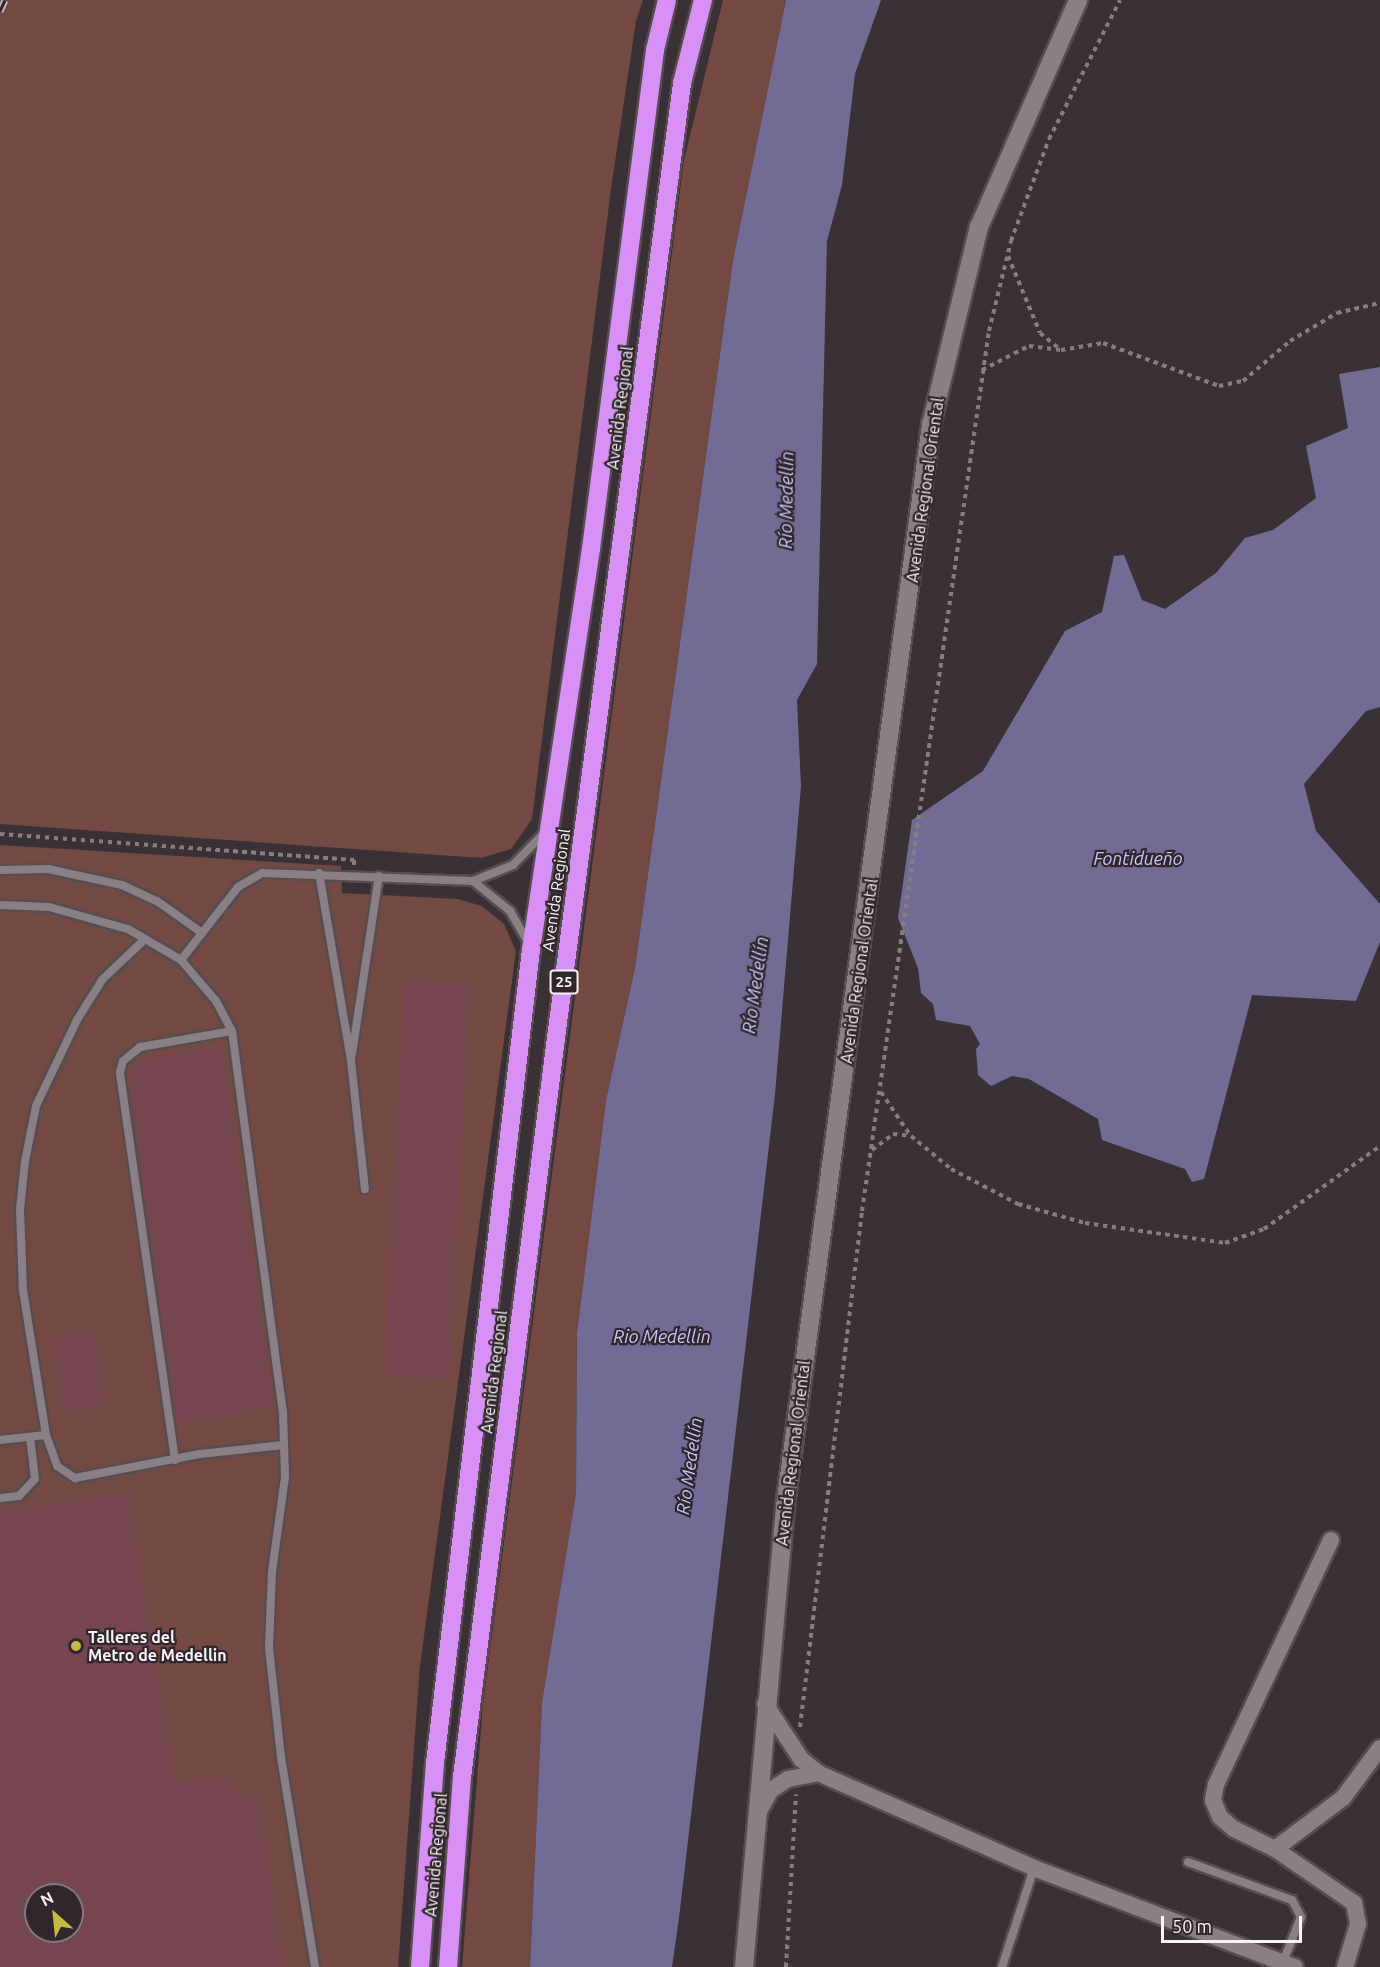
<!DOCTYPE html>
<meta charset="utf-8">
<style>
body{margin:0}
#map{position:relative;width:1380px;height:1967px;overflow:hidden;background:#3a3137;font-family:Ubuntu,sans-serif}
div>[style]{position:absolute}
.green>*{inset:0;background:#734941}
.water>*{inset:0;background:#716b96}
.building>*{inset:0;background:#754550;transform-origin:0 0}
.path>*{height:4px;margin-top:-2px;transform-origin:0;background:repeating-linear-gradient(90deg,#847d82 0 4.5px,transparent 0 9px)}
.roads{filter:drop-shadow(2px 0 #554d52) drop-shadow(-2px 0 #554d52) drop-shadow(0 2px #554d52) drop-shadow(0 -2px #554d52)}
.lane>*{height:8px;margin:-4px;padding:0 4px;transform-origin:4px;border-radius:4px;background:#897f85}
.street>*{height:16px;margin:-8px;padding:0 8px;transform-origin:8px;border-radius:8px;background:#897f85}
.secondary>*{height:18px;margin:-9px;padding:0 9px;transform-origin:9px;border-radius:9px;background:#897f85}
.highway>*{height:18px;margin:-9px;padding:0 9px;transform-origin:9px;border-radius:9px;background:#d88ff6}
.rail>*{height:7px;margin-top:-3.5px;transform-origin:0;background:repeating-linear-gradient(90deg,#30272d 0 14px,#bab4b8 0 28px);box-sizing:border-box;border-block:2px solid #bab4b8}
.dots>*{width:16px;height:16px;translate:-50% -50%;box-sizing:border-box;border:3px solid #30272d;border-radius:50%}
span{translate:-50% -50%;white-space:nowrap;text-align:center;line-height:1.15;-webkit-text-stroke:4.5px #30272d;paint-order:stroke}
.shield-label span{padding:2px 4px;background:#30272d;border:2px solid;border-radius:4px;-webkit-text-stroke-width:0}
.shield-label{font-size:15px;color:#f8f3f6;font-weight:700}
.street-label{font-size:16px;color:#f8f3f6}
.poi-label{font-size:16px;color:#f8f3f6;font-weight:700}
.left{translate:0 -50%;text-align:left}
.water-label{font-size:18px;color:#cdc6fe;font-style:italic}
.north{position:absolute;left:24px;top:1883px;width:60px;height:60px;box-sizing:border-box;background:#30272d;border:2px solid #80797d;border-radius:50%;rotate:333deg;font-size:16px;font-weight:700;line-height:24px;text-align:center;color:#f8f3f6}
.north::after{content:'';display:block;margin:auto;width:21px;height:27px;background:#c4bc3d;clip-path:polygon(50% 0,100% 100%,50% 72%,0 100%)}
.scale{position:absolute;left:1161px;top:1916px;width:141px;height:27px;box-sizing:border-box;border:3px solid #f8f3f6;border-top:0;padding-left:8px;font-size:18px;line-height:21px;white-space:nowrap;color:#f8f3f6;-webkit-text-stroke:4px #30272d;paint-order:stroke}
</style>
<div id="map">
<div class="green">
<div style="clip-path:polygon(0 0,643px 0,636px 21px,611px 189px,532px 819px,511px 849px,481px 858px,0 824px)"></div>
<div style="clip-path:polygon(723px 0,786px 0,733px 260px,635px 968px,606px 1100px,577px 1331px,576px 1493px,542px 1702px,530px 1967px,462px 1967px,483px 1704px,684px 160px)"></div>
<div style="clip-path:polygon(evenodd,0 845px,341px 866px,342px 893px,458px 899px,482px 906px,504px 924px,516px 951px,420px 1666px,398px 1967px,0 1967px,0 845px,36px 1895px,72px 1895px,72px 1931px,36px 1931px,36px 1895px)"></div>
</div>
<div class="water">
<div style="clip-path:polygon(786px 0,881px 0,855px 74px,842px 185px,827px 241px,817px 664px,797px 700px,801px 786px,775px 1094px,679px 1918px,672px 1967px,530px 1967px,542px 1702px,576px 1493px,577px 1332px,606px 1100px,635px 968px,733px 260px)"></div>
<div style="clip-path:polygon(1380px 367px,1380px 707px,1366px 711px,1304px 784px,1316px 831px,1380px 904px,1380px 942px,1356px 1001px,1252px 995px,1204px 1179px,1192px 1182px,1185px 1169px,1102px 1140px,1098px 1119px,1029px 1079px,1012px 1076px,991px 1086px,978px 1075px,976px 1049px,980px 1044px,970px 1026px,936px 1020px,933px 1004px,921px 993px,918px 968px,898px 918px,912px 820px,983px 771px,1065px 631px,1102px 612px,1114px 556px,1124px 555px,1142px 600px,1165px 609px,1216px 573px,1245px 538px,1273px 530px,1316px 498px,1306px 446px,1348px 428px,1339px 374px)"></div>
</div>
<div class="building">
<div style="left:405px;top:980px;width:65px;height:396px;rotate:3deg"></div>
<div style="clip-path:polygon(221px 1047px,274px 1406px,176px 1423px,131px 1103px,137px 1060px)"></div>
<div style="left:95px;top:1332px;width:74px;height:44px;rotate:81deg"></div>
<div style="clip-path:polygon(evenodd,128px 1492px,175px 1783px,230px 1775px,234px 1799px,258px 1796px,283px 1967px,0 1967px,0 1513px,128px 1492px,36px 1895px,72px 1895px,72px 1931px,36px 1931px,36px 1895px)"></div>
</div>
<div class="path">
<div style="left:1008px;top:256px;width:83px;rotate:67.4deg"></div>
<div style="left:1040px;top:333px;width:27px;rotate:39deg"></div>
<div style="left:1061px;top:350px;width:43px;rotate:-9.5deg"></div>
<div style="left:1103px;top:343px;width:124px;rotate:20.3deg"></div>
<div style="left:1219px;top:386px;width:25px;rotate:-12deg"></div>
<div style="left:1243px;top:381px;width:62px;rotate:-40.4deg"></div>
<div style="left:1290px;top:341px;width:55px;rotate:-30.8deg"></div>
<div style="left:1337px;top:313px;width:44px;rotate:-13.1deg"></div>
<div style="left:982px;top:370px;width:53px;rotate:-27.1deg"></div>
<div style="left:1029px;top:346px;width:32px;rotate:7deg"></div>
<div style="left:0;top:834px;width:355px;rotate:4.2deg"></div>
<div style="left:354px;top:860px;width:5px;rotate:90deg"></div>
<div style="left:881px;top:1092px;width:52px;rotate:56deg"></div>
<div style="left:872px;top:1150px;width:26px;rotate:-37deg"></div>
<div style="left:893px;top:1134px;width:18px;rotate:6deg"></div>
<div style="left:911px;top:1136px;width:52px;rotate:39.5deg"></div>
<div style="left:951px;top:1169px;width:76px;rotate:27.6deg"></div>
<div style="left:1018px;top:1204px;width:70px;rotate:15.8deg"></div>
<div style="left:1085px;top:1223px;width:141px;rotate:8.1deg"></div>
<div style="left:1225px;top:1243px;width:41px;rotate:-19.7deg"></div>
<div style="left:1264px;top:1229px;width:143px;rotate:-35.6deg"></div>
<div style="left:800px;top:1727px;width:520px;rotate:-83.15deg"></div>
<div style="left:862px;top:1211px;width:889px;rotate:-81.79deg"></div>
<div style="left:989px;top:331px;width:93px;rotate:-76.3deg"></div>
<div style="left:1011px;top:241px;width:109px;rotate:-69.6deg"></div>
<div style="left:1049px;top:139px;width:156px;rotate:-62.9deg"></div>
<div style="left:786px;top:1967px;width:173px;rotate:-86.7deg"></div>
</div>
<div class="roads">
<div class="lane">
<div style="left:0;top:870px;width:48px;rotate:-1.2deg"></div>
<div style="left:48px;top:869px;width:76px;rotate:12.2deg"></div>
<div style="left:122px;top:885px;width:38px;rotate:25deg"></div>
<div style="left:157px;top:901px;width:55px;rotate:35.4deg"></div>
<div style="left:319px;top:873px;width:191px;rotate:80.3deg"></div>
<div style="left:351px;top:1061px;width:129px;rotate:83.8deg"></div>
<div style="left:473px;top:881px;width:48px;rotate:39deg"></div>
<div style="left:510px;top:911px;width:36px;rotate:60deg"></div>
<div style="left:0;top:905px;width:49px;rotate:2.3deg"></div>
<div style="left:49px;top:907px;width:82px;rotate:15.6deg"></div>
<div style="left:128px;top:929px;width:61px;rotate:30.3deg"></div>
<div style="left:181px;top:960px;width:54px;rotate:49.5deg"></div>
<div style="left:216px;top:1001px;width:34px;rotate:62deg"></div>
<div style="left:232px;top:1031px;width:384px;rotate:82.4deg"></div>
<div style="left:283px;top:1412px;width:65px;rotate:88.2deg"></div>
<div style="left:285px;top:1477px;width:96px;rotate:97.8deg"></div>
<div style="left:272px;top:1572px;width:76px;rotate:92.3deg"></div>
<div style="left:269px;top:1648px;width:110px;rotate:83.7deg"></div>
<div style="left:281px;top:1757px;width:213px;rotate:80.8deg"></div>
<div style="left:145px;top:939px;width:59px;rotate:136.4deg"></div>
<div style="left:102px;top:980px;width:47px;rotate:122deg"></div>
<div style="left:77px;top:1020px;width:95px;rotate:115.5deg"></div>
<div style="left:36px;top:1106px;width:56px;rotate:101.3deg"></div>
<div style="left:25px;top:1161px;width:48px;rotate:95.9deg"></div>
<div style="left:20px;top:1209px;width:81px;rotate:87.9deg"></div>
<div style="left:23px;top:1290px;width:147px;rotate:81deg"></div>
<div style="left:46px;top:1435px;width:33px;rotate:70deg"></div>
<div style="left:57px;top:1466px;width:22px;rotate:34deg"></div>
<div style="left:75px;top:1478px;width:127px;rotate:-10.9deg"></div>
<div style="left:200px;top:1454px;width:84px;rotate:-6.1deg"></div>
<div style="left:181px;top:960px;width:93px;rotate:-52deg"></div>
<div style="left:238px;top:887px;width:28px;rotate:-30deg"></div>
<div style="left:262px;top:873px;width:211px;rotate:2.2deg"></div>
<div style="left:473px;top:881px;width:43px;rotate:-21.8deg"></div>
<div style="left:513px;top:865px;width:45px;rotate:-45.9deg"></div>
<div style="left:352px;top:1054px;width:180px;rotate:-81.4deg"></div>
<div style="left:0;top:1440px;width:46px;rotate:-6.2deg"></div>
<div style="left:175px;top:1460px;width:392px;rotate:-98.1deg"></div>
<div style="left:120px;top:1072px;width:11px;rotate:-75deg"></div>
<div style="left:123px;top:1061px;width:22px;rotate:-39deg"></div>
<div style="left:140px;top:1047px;width:93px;rotate:-9.9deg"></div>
<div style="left:0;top:1498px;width:19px;rotate:-6deg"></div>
<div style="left:19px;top:1496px;width:23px;rotate:-47deg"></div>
<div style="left:35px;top:1479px;width:42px;rotate:-96.8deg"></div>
<div style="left:1188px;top:1862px;width:111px;rotate:20.1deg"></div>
<div style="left:1292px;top:1900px;width:19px;rotate:62deg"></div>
<div style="left:1301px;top:1917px;width:48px;rotate:111.8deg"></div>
<div style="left:1002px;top:1967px;width:104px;rotate:-72.1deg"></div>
</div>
<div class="street">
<div style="left:1331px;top:1540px;width:270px;rotate:115.2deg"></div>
<div style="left:1216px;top:1784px;width:16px;rotate:101deg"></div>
<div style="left:1213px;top:1800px;width:18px;rotate:68deg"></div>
<div style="left:1220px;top:1817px;width:18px;rotate:41deg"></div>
<div style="left:1234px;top:1829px;width:46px;rotate:26deg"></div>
<div style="left:1275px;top:1849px;width:96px;rotate:34.4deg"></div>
<div style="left:1354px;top:1903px;width:21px;rotate:79deg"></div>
<div style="left:1358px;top:1924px;width:45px;rotate:106.8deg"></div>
<div style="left:765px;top:1704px;width:66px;rotate:56.8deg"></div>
<div style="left:801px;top:1759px;width:22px;rotate:39deg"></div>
<div style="left:818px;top:1773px;width:236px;rotate:23.7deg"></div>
<div style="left:1034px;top:1868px;width:279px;rotate:20.8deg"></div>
<div style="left:758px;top:1813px;width:26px;rotate:-61deg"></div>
<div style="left:771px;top:1790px;width:20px;rotate:-33deg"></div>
<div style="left:788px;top:1779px;width:31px;rotate:-11deg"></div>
<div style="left:1275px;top:1849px;width:85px;rotate:-36.9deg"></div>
<div style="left:1343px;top:1798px;width:62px;rotate:-53.5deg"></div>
</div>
<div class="secondary">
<div style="left:744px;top:1967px;width:463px;rotate:-84.9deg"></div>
<div style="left:785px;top:1506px;width:1091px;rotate:-82.31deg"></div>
<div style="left:931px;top:425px;width:204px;rotate:-76.4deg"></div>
<div style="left:979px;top:227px;width:248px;rotate:-66.4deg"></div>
</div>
<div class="highway">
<div style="left:420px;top:1967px;width:205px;rotate:-85.8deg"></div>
<div style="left:435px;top:1763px;width:819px;rotate:-83.27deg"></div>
<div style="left:531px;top:950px;width:405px;rotate:-81.5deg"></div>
<div style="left:591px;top:549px;width:503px;rotate:-82.69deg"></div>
<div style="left:655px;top:50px;width:51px;rotate:-76.5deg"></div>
<div style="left:448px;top:1967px;width:191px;rotate:-85.8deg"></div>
<div style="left:462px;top:1777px;width:745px;rotate:-82.75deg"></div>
<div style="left:556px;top:1038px;width:963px;rotate:-82.48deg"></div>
<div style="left:682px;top:83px;width:86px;rotate:-75.8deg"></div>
</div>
</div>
<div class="rail">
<div style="left:0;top:11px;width:12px;rotate:-66deg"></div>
</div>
<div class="dots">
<div style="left:76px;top:1646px;background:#c4bc3d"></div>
</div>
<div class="shield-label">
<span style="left:564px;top:982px">25</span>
</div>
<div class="street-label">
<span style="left:620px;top:408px;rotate:-83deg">Avenida Regional</span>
<span style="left:925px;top:490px;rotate:-82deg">Avenida Regional Oriental</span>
<span style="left:556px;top:890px;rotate:-82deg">Avenida Regional</span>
<span style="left:859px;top:971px;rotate:-82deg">Avenida Regional Oriental</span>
<span style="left:494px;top:1372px;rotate:-83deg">Avenida Regional</span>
<span style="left:793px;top:1453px;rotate:-83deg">Avenida Regional Oriental</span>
<span style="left:436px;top:1855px;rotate:-85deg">Avenida Regional</span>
</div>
<div class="poi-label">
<span class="left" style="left:88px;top:1646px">Talleres del<br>Metro de Medellin</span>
</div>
<div class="water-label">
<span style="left:786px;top:500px;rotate:-89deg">Río Medellín</span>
<span style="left:1138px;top:858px">Fontidueño</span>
<span style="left:755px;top:985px;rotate:-82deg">Río Medellín</span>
<span style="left:662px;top:1336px">Rio Medellin</span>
<span style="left:689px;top:1466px;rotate:-82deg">Río Medellín</span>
</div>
<div class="north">N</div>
<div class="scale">50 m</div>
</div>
